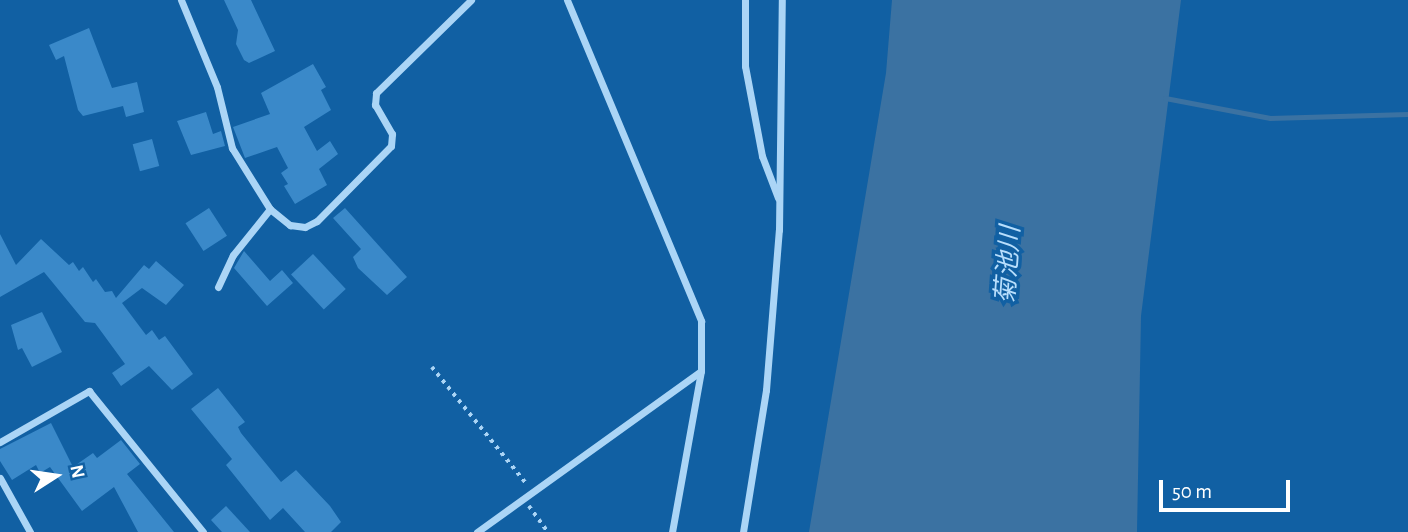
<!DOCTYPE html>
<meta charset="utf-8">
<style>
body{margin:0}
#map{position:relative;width:1408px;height:532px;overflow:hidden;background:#1160a3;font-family:"Alegreya Sans","Noto Sans JP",sans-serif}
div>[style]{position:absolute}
.water>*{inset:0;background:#3b72a2}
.stream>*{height:5px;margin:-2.5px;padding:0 2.5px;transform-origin:2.5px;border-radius:2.5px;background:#3b72a2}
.building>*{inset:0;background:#3a89c9;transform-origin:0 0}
.path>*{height:3.5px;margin-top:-1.75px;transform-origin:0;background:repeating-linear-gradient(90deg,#abd5f6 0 3.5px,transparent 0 8.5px)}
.minor>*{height:7px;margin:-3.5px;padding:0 3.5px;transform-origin:3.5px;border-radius:3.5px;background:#abd5f6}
span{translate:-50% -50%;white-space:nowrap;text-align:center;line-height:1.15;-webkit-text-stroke:7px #1160a3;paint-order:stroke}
.water-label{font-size:26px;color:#b8defc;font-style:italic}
.north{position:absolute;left:21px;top:441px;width:70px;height:70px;-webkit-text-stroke:5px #1160a3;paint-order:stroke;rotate:78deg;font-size:19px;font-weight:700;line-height:28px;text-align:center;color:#fff}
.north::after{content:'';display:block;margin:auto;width:24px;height:32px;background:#fff;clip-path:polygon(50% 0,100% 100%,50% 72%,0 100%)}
.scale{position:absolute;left:1159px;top:480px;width:131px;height:32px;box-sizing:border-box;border:4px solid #fff;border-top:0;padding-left:9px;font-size:21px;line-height:24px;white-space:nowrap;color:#fff;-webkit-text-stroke:5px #1160a3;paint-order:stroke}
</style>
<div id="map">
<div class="water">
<div style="clip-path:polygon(892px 0,1181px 0,1141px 316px,1137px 532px,809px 532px,886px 73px)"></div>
</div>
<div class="stream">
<div style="left:1165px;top:98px;width:107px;rotate:10.8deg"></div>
<div style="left:1270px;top:118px;width:138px;rotate:-1.7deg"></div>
</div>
<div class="building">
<div style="clip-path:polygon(224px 0,251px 0,275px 51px,249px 63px,244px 60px,236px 44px,238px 30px)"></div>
<div style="clip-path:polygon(89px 28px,112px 88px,137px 82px,144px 112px,126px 117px,123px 106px,83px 116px,78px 110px,64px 56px,56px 60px,49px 45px)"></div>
<div style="clip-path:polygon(313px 64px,326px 87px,321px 90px,331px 110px,304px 127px,317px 151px,330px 141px,338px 154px,319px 169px,327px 185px,295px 204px,284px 186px,288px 184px,281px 173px,288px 168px,277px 147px,245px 158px,233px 127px,270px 114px,261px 93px)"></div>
<div style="clip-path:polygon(206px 112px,213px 134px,221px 131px,225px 146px,191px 155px,177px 121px)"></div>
<div style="left:152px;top:139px;width:28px;height:20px;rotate:75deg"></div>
<div style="left:209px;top:208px;width:33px;height:28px;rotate:57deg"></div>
<div style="clip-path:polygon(345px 208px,407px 277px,387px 295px,358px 268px,353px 257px,361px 249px,333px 218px)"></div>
<div style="clip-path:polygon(0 234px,16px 265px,41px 239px,69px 265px,73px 262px,79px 271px,83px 267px,93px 282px,96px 279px,105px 292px,112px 291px,116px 298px,144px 265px,149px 269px,156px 261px,184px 285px,166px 305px,142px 288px,122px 303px,146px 335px,152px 330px,159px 340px,165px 336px,193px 374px,172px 390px,149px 366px,121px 386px,112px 373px,125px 364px,95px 323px,85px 322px,44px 272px,0 297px)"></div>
<div style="clip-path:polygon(244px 251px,270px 281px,282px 270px,293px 283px,267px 306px,234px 268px)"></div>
<div style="left:313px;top:254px;width:48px;height:30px;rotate:47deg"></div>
<div style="clip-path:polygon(42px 312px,62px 352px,32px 367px,22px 348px,18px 350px,11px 325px)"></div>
<div style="clip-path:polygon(218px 388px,245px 422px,238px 427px,241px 433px,281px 482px,296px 470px,330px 506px,341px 522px,331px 532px,305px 532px,283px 508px,270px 520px,226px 465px,232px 459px,191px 409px)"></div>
<div style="clip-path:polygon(51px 423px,73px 467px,93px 453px,97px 458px,121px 440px,140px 464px,127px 474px,174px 532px,138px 532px,114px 487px,82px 511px,50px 467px,40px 473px,36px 465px,12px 480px,0 461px,0 449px)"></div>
<div style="clip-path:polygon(226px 506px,250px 532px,222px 532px,211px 520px)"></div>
</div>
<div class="path">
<div style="left:432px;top:367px;width:148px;rotate:51deg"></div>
<div style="left:529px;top:506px;width:32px;rotate:54deg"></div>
</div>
<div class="minor">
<div style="left:181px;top:0;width:94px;rotate:67.5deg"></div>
<div style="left:217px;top:87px;width:63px;rotate:76.2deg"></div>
<div style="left:232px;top:148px;width:72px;rotate:58.1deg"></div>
<div style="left:270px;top:209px;width:26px;rotate:39deg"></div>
<div style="left:290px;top:225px;width:15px;rotate:8deg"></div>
<div style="left:305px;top:227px;width:13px;rotate:-27deg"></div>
<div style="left:317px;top:221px;width:105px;rotate:-45.4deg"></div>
<div style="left:391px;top:146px;width:12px;rotate:-85deg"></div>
<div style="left:392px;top:134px;width:34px;rotate:-120deg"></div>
<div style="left:375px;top:105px;width:12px;rotate:-85deg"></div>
<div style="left:376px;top:93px;width:133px;rotate:-44.4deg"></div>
<div style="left:567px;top:0;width:348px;rotate:67.3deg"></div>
<div style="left:701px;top:321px;width:50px;rotate:90deg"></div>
<div style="left:701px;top:371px;width:164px;rotate:100.2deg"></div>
<div style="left:745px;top:0;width:66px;rotate:90deg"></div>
<div style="left:745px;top:66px;width:92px;rotate:79.3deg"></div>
<div style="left:762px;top:156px;width:45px;rotate:69.1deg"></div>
<div style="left:218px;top:287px;width:35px;rotate:-65deg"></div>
<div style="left:233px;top:255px;width:59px;rotate:-51.2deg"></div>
<div style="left:0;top:442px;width:103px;rotate:-29.8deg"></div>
<div style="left:89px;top:391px;width:181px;rotate:51deg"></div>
<div style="left:0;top:478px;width:62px;rotate:60.9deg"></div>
<div style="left:477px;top:532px;width:274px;rotate:-35.7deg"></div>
<div style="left:743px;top:532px;width:144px;rotate:-80.8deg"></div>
<div style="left:766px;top:390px;width:161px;rotate:-85.4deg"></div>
<div style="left:779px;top:230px;width:230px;rotate:-89.3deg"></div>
</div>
<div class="water-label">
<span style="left:1009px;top:265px;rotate:-86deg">菊池川</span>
</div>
<div class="north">N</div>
<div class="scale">50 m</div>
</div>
